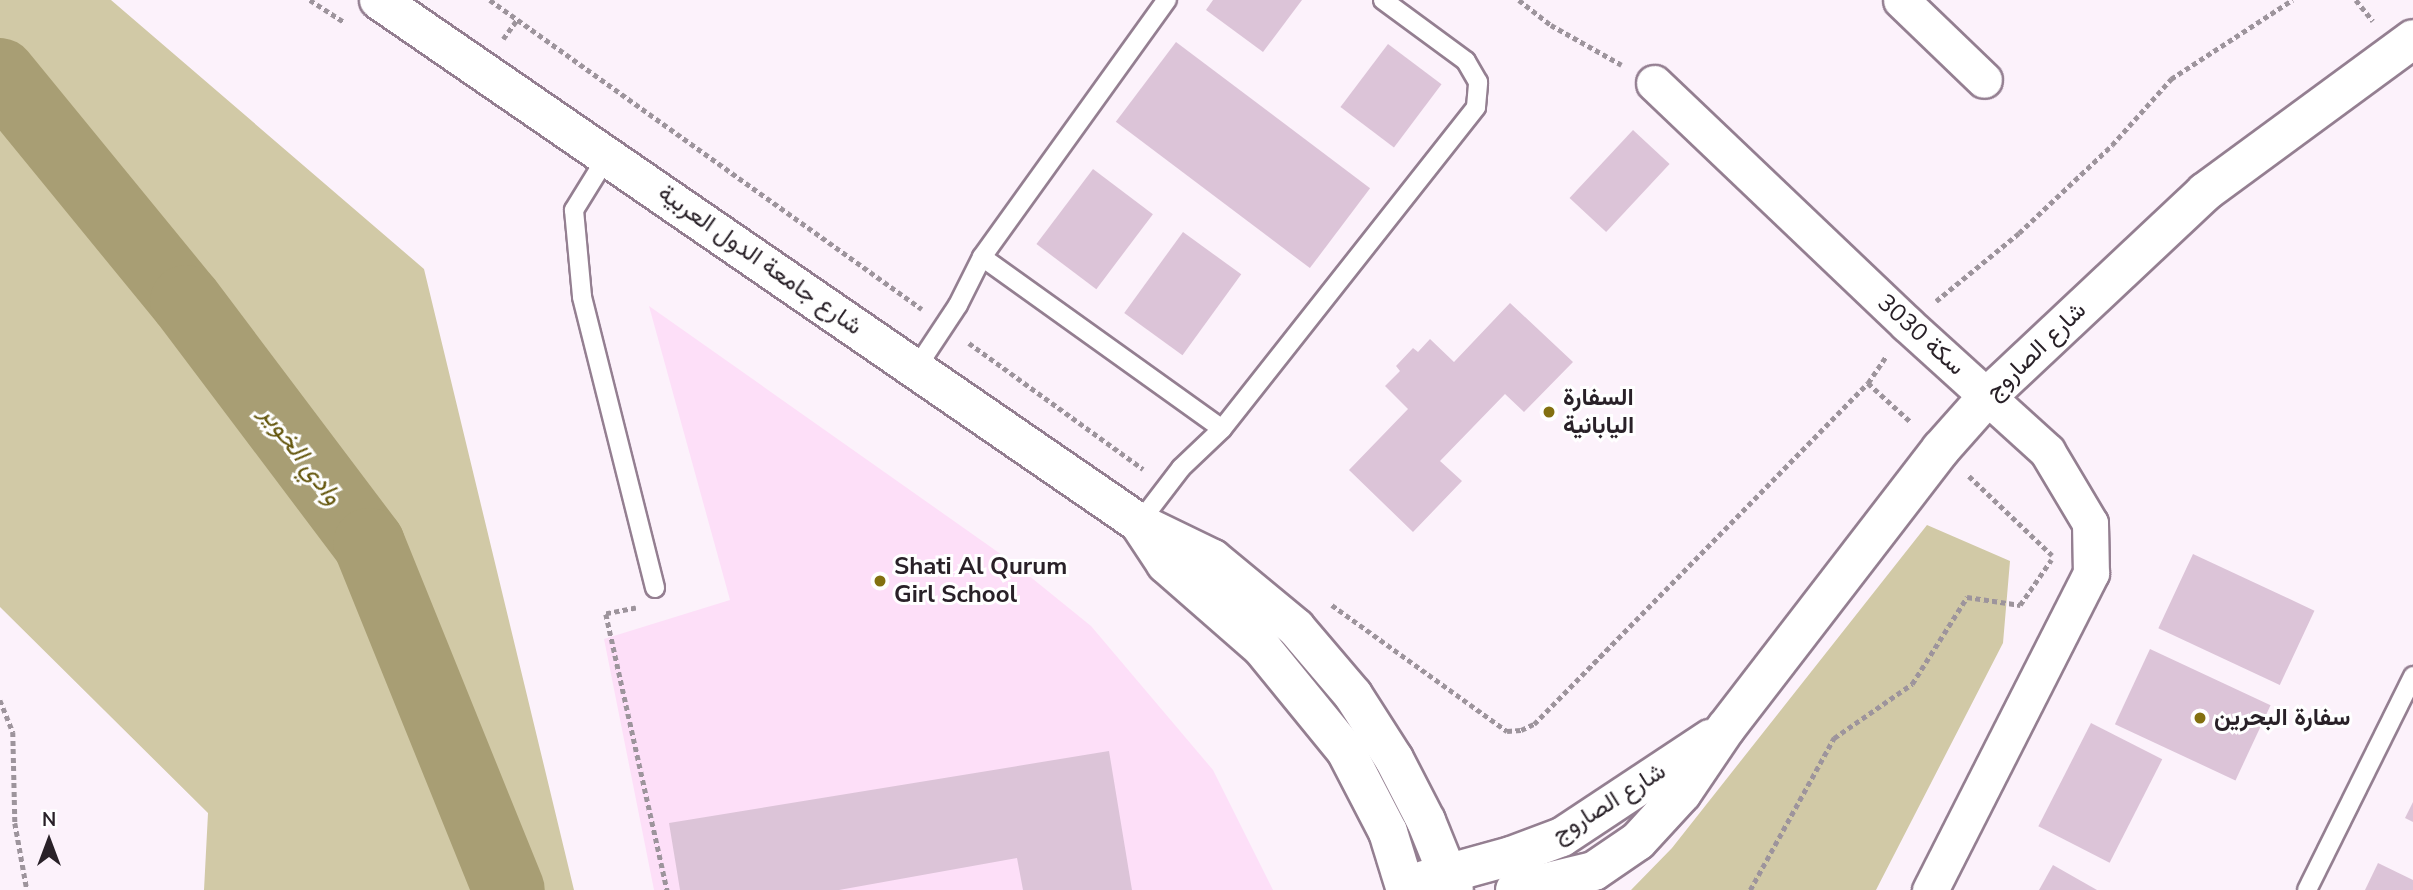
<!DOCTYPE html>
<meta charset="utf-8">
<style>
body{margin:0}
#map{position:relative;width:2413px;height:890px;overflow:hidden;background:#fcf2fb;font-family:"Nunito Sans",Vazirmatn,sans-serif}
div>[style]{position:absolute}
.built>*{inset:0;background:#fddff8}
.green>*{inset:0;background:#d1c9a6}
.river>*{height:72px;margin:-36px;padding:0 36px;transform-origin:36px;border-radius:36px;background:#a89e74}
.building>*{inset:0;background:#dcc4d8;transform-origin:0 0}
.path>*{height:4.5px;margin-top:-2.25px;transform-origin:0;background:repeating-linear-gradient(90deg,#9d949c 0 5px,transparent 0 8.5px)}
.roads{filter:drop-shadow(2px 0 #947f91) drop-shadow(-2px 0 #947f91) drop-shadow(0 2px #947f91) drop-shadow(0 -2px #947f91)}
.lane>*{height:18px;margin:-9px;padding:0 9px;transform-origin:9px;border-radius:9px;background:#fff}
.street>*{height:35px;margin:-17.5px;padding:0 17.5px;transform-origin:17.5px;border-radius:17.5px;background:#fff}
.secondary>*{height:38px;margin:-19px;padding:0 19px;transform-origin:19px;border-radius:19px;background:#fff}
.dots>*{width:19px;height:19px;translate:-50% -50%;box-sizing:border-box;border:4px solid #fff;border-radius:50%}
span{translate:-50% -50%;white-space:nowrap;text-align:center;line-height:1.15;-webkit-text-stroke:6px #fff;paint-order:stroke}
.street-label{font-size:24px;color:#292128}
.poi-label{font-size:24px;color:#292128;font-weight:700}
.left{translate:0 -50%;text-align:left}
.water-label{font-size:26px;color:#65570e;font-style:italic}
.north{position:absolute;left:14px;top:806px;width:70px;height:70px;-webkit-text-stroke:5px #fff;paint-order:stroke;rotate:0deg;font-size:19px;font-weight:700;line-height:28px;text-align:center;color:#292128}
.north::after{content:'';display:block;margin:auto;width:24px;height:32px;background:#292128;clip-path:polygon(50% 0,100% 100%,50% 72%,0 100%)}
</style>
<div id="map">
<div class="built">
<div style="clip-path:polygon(649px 306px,1012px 562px,1091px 626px,1213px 770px,1273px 890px,654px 890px,604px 639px,730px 600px)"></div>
</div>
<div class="green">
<div style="clip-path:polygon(0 0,111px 0,424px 269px,574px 890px,204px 890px,208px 813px,0 607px)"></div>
<div style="clip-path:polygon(1927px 525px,2010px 561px,2003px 643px,1876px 890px,1631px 890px,1672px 848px)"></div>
</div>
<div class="river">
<div style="left:0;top:74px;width:293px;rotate:50.7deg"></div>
<div style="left:186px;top:301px;width:304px;rotate:53deg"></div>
<div style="left:369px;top:544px;width:373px;rotate:68deg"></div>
</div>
<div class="building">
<div style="clip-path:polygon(1213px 0,1302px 0,1263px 52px,1206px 10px)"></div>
<div style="left:1176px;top:42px;width:243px;height:100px;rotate:37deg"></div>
<div style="left:1388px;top:44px;width:67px;height:79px;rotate:37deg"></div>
<div style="left:1633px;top:130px;width:50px;height:93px;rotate:43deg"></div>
<div style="left:1093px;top:169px;width:75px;height:94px;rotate:37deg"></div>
<div style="left:1183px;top:232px;width:72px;height:100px;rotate:36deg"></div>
<div style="clip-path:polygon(1510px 303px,1573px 362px,1524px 412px,1505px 394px,1440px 461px,1462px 481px,1413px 532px,1349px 470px,1408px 409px,1385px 386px,1400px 371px,1396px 366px,1413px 348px,1418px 352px,1430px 339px,1454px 362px)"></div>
<div style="left:2193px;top:554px;width:134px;height:82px;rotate:25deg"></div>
<div style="left:2150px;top:649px;width:133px;height:83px;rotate:25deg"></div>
<div style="left:2091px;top:723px;width:80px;height:116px;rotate:27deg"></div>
<div style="clip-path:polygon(1109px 751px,1132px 890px,1023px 890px,1017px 858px,839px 890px,680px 890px,669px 823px)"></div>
<div style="clip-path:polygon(2413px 802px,2413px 822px,2405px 818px)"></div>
<div style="clip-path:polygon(2378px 863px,2413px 880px,2413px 890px,2365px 890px)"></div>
<div style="clip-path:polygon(2053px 865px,2097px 890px,2039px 890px)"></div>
</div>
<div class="path">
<div style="left:310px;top:0;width:40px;rotate:32.9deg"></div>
<div style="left:490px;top:0;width:531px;rotate:35.58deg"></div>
<div style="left:1519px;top:0;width:41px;rotate:38deg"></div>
<div style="left:1551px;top:25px;width:81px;rotate:29.4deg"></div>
<div style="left:2356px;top:0;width:27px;rotate:51deg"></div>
<div style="left:503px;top:39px;width:24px;rotate:-54deg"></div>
<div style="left:1936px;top:301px;width:107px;rotate:-39.3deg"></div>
<div style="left:2019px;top:233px;width:128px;rotate:-43.4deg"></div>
<div style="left:2112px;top:145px;width:89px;rotate:-48.2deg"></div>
<div style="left:2171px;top:79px;width:145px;rotate:-33.1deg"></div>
<div style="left:969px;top:343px;width:215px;rotate:35.9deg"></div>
<div style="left:1868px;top:383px;width:59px;rotate:42.3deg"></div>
<div style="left:1969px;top:476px;width:115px;rotate:43.6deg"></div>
<div style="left:1332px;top:605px;width:216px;rotate:35.8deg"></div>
<div style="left:1507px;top:731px;width:14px;rotate:-4deg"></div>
<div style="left:1521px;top:730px;width:14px;rotate:-25deg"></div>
<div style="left:1534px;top:724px;width:477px;rotate:-45.6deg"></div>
<div style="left:1868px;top:383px;width:32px;rotate:-56deg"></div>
<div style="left:636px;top:608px;width:31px;rotate:169deg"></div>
<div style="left:606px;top:614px;width:283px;rotate:77.5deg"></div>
<div style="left:0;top:700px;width:35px;rotate:68deg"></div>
<div style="left:13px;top:732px;width:91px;rotate:88.7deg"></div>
<div style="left:15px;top:823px;width:68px;rotate:79.8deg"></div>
<div style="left:1750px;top:890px;width:174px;rotate:-61.1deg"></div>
<div style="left:1834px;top:738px;width:95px;rotate:-34.7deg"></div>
<div style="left:1912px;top:684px;width:103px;rotate:-57.7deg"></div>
<div style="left:1967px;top:597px;width:54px;rotate:8.6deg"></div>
<div style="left:2020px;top:605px;width:55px;rotate:-55.4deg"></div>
</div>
<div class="roads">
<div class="lane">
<div style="left:608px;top:155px;width:65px;rotate:121.7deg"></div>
<div style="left:574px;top:210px;width:87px;rotate:84.7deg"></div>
<div style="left:582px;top:297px;width:300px;rotate:75.9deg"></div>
<div style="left:982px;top:257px;width:295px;rotate:35.6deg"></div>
<div style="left:917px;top:367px;width:74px;rotate:-56.5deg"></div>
<div style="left:958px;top:305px;width:54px;rotate:-63.4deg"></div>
<div style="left:982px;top:257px;width:317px;rotate:-54.3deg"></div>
<div style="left:1139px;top:523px;width:69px;rotate:-52.6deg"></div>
<div style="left:1181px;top:468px;width:57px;rotate:-43.6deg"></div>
<div style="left:1222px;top:429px;width:410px;rotate:-51.7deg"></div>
<div style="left:1476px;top:107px;width:25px;rotate:-85deg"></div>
<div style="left:1478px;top:82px;width:24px;rotate:-120deg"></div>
<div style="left:1466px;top:61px;width:103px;rotate:-143.7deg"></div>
<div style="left:2307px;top:890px;width:239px;rotate:-63.6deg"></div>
</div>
<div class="street">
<div style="left:1901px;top:0;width:115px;rotate:43.9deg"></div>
<div style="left:1654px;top:83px;width:349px;rotate:43.6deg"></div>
<div style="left:1907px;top:324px;width:189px;rotate:42.2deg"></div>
<div style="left:2047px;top:451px;width:84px;rotate:59.2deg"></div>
<div style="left:2090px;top:523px;width:50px;rotate:88.9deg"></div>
<div style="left:2091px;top:573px;width:356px;rotate:116.9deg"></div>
</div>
<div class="secondary">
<div style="left:379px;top:0;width:923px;rotate:34.53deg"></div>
<div style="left:1139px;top:523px;width:82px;rotate:25.9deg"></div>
<div style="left:1213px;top:559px;width:108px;rotate:39.7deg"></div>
<div style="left:1296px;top:628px;width:88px;rotate:49.6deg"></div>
<div style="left:1353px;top:695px;width:76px;rotate:57.4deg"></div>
<div style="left:1394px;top:759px;width:70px;rotate:62.7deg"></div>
<div style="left:1426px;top:821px;width:74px;rotate:67.9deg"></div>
<div style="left:1139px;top:523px;width:49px;rotate:56.6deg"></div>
<div style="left:1166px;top:564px;width:128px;rotate:41.2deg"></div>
<div style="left:1262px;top:648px;width:133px;rotate:50.8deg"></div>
<div style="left:1346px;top:751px;width:91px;rotate:62.6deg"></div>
<div style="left:1388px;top:832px;width:61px;rotate:72.8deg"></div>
<div style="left:1424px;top:880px;width:90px;rotate:-15.4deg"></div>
<div style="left:1511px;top:856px;width:54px;rotate:-20.4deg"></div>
<div style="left:1562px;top:837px;width:178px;rotate:-33.5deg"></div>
<div style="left:1515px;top:890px;width:81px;rotate:-13.5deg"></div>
<div style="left:1594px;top:871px;width:53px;rotate:-34.3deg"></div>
<div style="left:1638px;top:841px;width:65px;rotate:-47.5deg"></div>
<div style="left:1682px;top:793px;width:78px;rotate:-55.9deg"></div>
<div style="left:1726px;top:728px;width:352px;rotate:-52.4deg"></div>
<div style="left:1941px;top:449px;width:71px;rotate:-48.4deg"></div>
<div style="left:1988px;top:396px;width:298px;rotate:-43.2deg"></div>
<div style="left:2205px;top:192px;width:258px;rotate:-36.3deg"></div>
</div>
</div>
<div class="dots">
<div style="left:1549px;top:412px;background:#837010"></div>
<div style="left:880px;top:581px;background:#837010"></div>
<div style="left:2200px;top:718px;background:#837010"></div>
</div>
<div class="street-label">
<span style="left:760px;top:260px;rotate:35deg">شارع جامعة الدول العربية</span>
<span style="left:1921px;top:335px;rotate:42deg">سكة 3030</span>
<span style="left:2036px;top:351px;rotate:-44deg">شارع الصاروج</span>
<span style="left:1609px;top:803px;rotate:-32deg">شارع الصاروج</span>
</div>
<div class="poi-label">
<span class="left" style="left:1563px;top:412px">السفارة<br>اليابانية</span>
<span class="left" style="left:894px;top:581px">Shati Al Qurum<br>Girl School</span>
<span class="left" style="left:2214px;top:718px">سفارة البحرين</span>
</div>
<div class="water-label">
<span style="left:301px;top:455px;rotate:53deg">وادي الخوير</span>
</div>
<div class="north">N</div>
</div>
